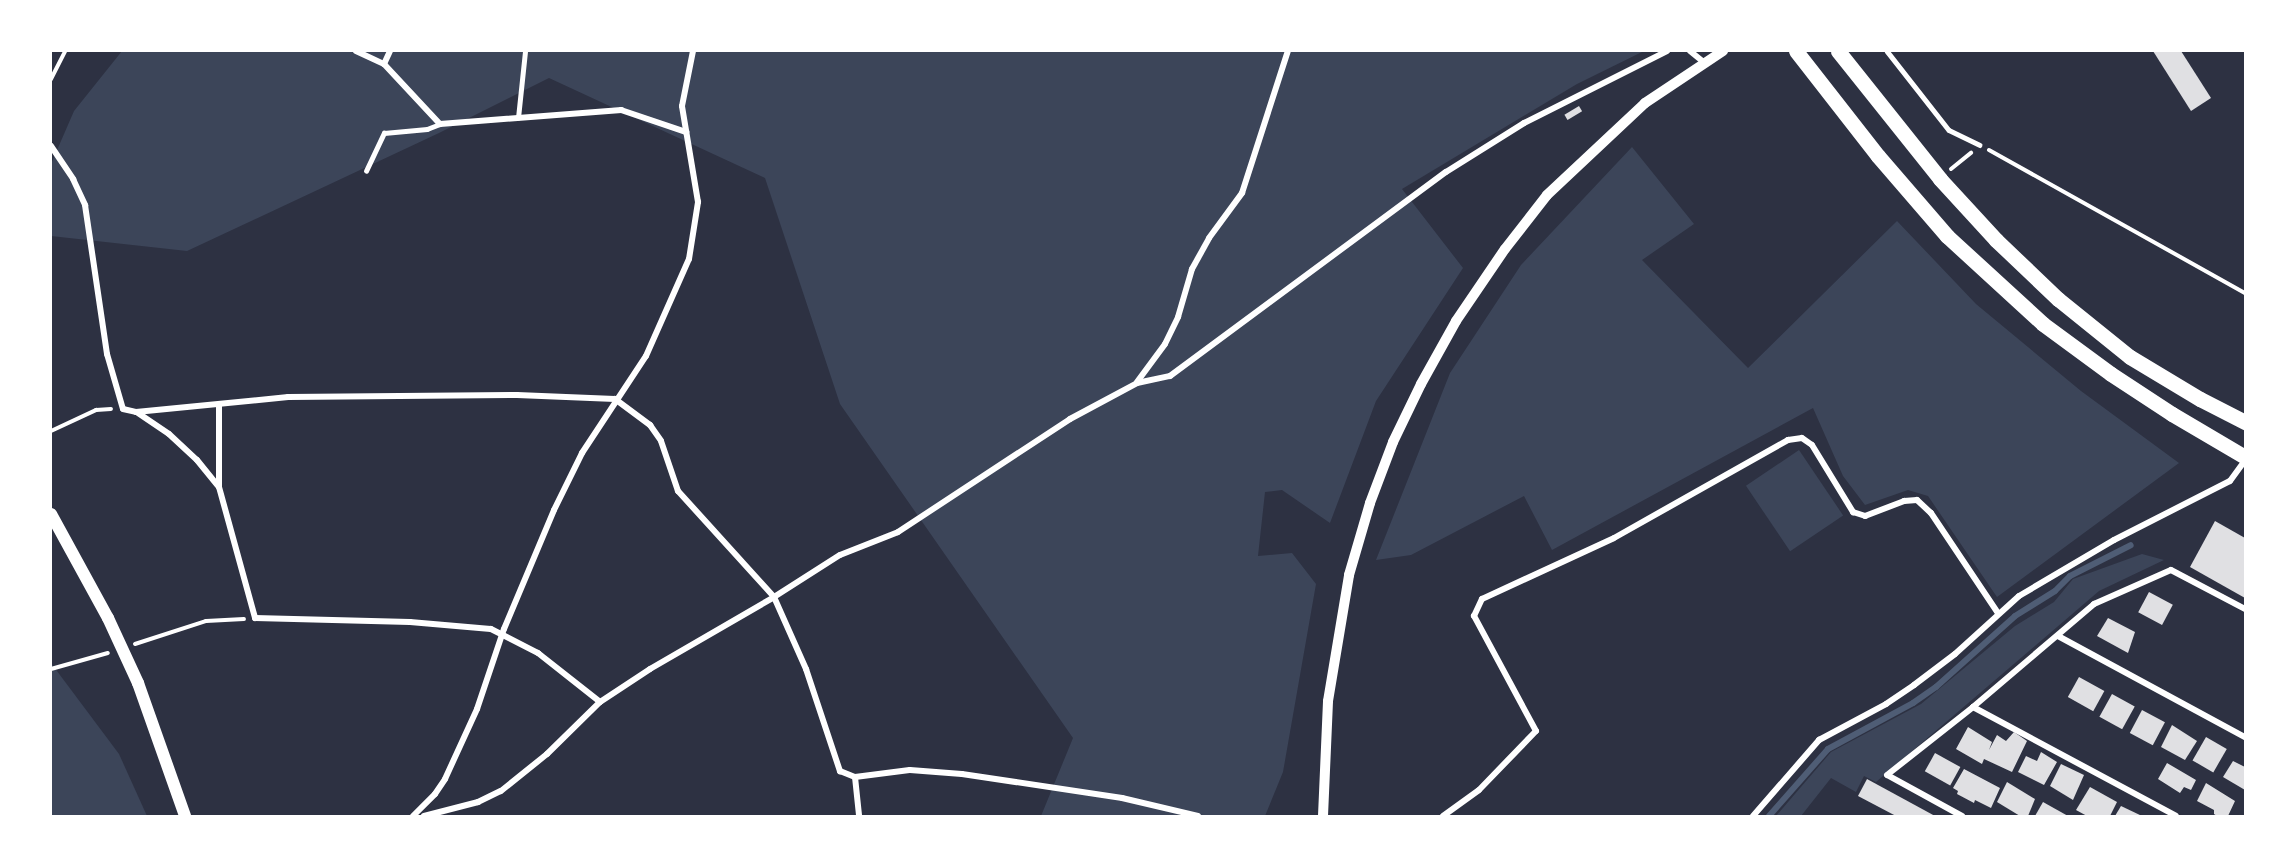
<!DOCTYPE html>
<style>
body{margin:0}
#map{position:relative;width:2296px;height:867px;overflow:hidden;background:#2d3142;font-family:Cabin,sans-serif}
div>[style]{position:absolute}
.green>*{inset:0;background:#3c4559;transform-origin:0 0}
.stream>*{height:6px;margin:-3px;padding:0 3px;transform-origin:3px;border-radius:3px;background:#4f5d75}
.building>*{inset:0;background:#e0e0e3;transform-origin:0 0}
.path>*{height:4px;margin:-2px;padding:0 2px;transform-origin:2px;border-radius:2px;background:#fff}
.service>*{height:4.5px;margin:-2.25px;padding:0 2.25px;transform-origin:2.25px;border-radius:2.25px;background:#fff}
.minor>*{height:6px;margin:-3px;padding:0 3px;transform-origin:3px;border-radius:3px;background:#fff}
.tertiary>*{height:10px;margin:-5px;padding:0 5px;transform-origin:5px;border-radius:5px;background:#fff}
.secondary>*{height:12px;margin:-6px;padding:0 6px;transform-origin:6px;border-radius:6px;background:#fff}
.primary>*{height:15px;margin:-7.5px;padding:0 7.5px;transform-origin:7.5px;border-radius:7.5px;background:#fff}
span{translate:-50% -50%;white-space:nowrap;text-align:center;line-height:1.15;-webkit-text-stroke:4.5px #fff;paint-order:stroke}
.frame{position:absolute;inset:0;border:52px solid #fff;pointer-events:none}
</style>
<div id="map">
<div class="green">
<div style="clip-path:polygon(122px 51px,1644px 51px,1577px 84px,1402px 189px,1463px 268px,1376px 401px,1330px 523px,1282px 490px,1265px 492px,1258px 556px,1292px 553px,1316px 584px,1283px 772px,1265px 816px,1041px 816px,1073px 738px,840px 404px,765px 178px,549px 78px,439px 133px,187px 251px,51px 236px,51px 164px,74px 111px)"></div>
<div style="clip-path:polygon(1632px 147px,1694px 224px,1642px 260px,1748px 368px,1897px 221px,1976px 304px,2081px 391px,2179px 463px,1997px 597px,1928px 496px,1908px 490px,1865px 505px,1843px 476px,1813px 408px,1552px 550px,1524px 496px,1411px 555px,1376px 560px,1450px 373px,1521px 265px)"></div>
<div style="left:1799px;top:450px;width:79px;height:64px;rotate:56deg"></div>
<div style="clip-path:polygon(2142px 554px,2164px 560px,2099px 591px,1876px 782px,1864px 776px,1856px 792px,1831px 778px,1801px 816px,1776px 816px,1831px 752px,1921px 704px,2015px 626px,2054px 602px,2073px 579px)"></div>
<div style="clip-path:polygon(51px 663px,119px 754px,147px 816px,51px 816px)"></div>
</div>
<div class="stream">
<div style="left:1769px;top:816px;width:89px;rotate:-48.6deg"></div>
<div style="left:1828px;top:749px;width:97px;rotate:-28.4deg"></div>
<div style="left:1913px;top:703px;width:28px;rotate:-35deg"></div>
<div style="left:1936px;top:687px;width:106px;rotate:-41.9deg"></div>
<div style="left:2015px;top:616px;width:47px;rotate:-32deg"></div>
<div style="left:2055px;top:591px;width:21px;rotate:-45deg"></div>
<div style="left:2070px;top:576px;width:68px;rotate:-26.9deg"></div>
</div>
<div class="building">
<div style="clip-path:polygon(2153px 51px,2181px 51px,2211px 98px,2191px 111px)"></div>
<div style="left:1579px;top:106px;width:6px;height:17px;rotate:59deg"></div>
<div style="clip-path:polygon(2215px 521px,2245px 538px,2245px 598px,2190px 567px)"></div>
<div style="left:2149px;top:592px;width:27px;height:23px;rotate:28deg"></div>
<div style="clip-path:polygon(2108px 618px,2135px 632px,2128px 653px,2097px 636px)"></div>
<div style="left:2079px;top:677px;width:29px;height:23px;rotate:29deg"></div>
<div style="left:2112px;top:694px;width:26px;height:26px;rotate:29deg"></div>
<div style="left:2142px;top:710px;width:26px;height:26px;rotate:28deg"></div>
<div style="clip-path:polygon(2172px 725px,2197px 741px,2185px 760px,2161px 747px)"></div>
<div style="clip-path:polygon(1968px 727px,1992px 742px,1989px 750px,1997px 735px,2006px 741px,2014px 732px,2027px 741px,2012px 772px,1984px 759px,1982px 764px,1956px 749px)"></div>
<div style="left:2206px;top:737px;width:24px;height:27px;rotate:30deg"></div>
<div style="clip-path:polygon(2041px 752px,2057px 762px,2044px 785px,2018px 772px,2026px 756px,2037px 761px)"></div>
<div style="left:1935px;top:753px;width:29px;height:21px;rotate:29deg"></div>
<div style="clip-path:polygon(2233px 761px,2245px 767px,2245px 790px,2223px 777px)"></div>
<div style="clip-path:polygon(2167px 763px,2196px 780px,2191px 790px,2184px 787px,2180px 793px,2158px 779px)"></div>
<div style="clip-path:polygon(2061px 764px,2084px 775px,2073px 800px,2050px 786px)"></div>
<div style="clip-path:polygon(1964px 769px,2000px 788px,1991px 808px,1975px 800px,1974px 803px,1957px 794px,1958px 791px,1953px 788px)"></div>
<div style="clip-path:polygon(1867px 779px,1935px 816px,1896px 816px,1858px 796px)"></div>
<div style="clip-path:polygon(2007px 782px,2035px 799px,2028px 816px,2020px 816px,1997px 802px)"></div>
<div style="clip-path:polygon(2206px 783px,2235px 801px,2228px 816px,2217px 816px,2214px 814px,2214px 810px,2197px 801px)"></div>
<div style="clip-path:polygon(2090px 787px,2117px 802px,2110px 816px,2087px 816px,2076px 810px)"></div>
<div style="clip-path:polygon(2043px 802px,2068px 816px,2035px 816px)"></div>
<div style="clip-path:polygon(2121px 806px,2142px 816px,2115px 816px)"></div>
</div>
<div class="path">
<div style="left:51px;top:79px;width:31px;rotate:-63deg"></div>
<div style="left:1989px;top:150px;width:293px;rotate:29.2deg"></div>
<div style="left:1951px;top:169px;width:26px;rotate:-39deg"></div>
<div style="left:51px;top:431px;width:50px;rotate:-25deg"></div>
<div style="left:96px;top:410px;width:15px;rotate:-4deg"></div>
<div style="left:135px;top:644px;width:75px;rotate:-17.9deg"></div>
<div style="left:206px;top:621px;width:38px;rotate:-3deg"></div>
<div style="left:51px;top:669px;width:59px;rotate:-15.7deg"></div>
</div>
<div class="service">
<div style="left:1887px;top:51px;width:100px;rotate:51.9deg"></div>
<div style="left:1949px;top:130px;width:34px;rotate:26deg"></div>
<div style="left:518px;top:118px;width:67px;rotate:-84deg"></div>
<div style="left:366px;top:171px;width:42px;rotate:-64.7deg"></div>
<div style="left:384px;top:133px;width:43px;rotate:-5.3deg"></div>
<div style="left:427px;top:129px;width:14px;rotate:-21deg"></div>
</div>
<div class="minor">
<div style="left:356px;top:51px;width:31px;rotate:25deg"></div>
<div style="left:384px;top:64px;width:82px;rotate:47deg"></div>
<div style="left:440px;top:124px;width:182px;rotate:-4.4deg"></div>
<div style="left:621px;top:110px;width:69px;rotate:18.7deg"></div>
<div style="left:1690px;top:51px;width:19px;rotate:39deg"></div>
<div style="left:384px;top:64px;width:14px;rotate:-65deg"></div>
<div style="left:51px;top:146px;width:40px;rotate:56deg"></div>
<div style="left:73px;top:179px;width:29px;rotate:65deg"></div>
<div style="left:85px;top:205px;width:151px;rotate:81.6deg"></div>
<div style="left:107px;top:354px;width:57px;rotate:73.8deg"></div>
<div style="left:123px;top:409px;width:13px;rotate:13deg"></div>
<div style="left:136px;top:412px;width:153px;rotate:-5.6deg"></div>
<div style="left:288px;top:397px;width:229px;rotate:-0.5deg"></div>
<div style="left:517px;top:395px;width:98px;rotate:2.3deg"></div>
<div style="left:615px;top:399px;width:44px;rotate:36.6deg"></div>
<div style="left:650px;top:425px;width:19px;rotate:55deg"></div>
<div style="left:661px;top:441px;width:53px;rotate:71.2deg"></div>
<div style="left:678px;top:491px;width:143px;rotate:47.8deg"></div>
<div style="left:774px;top:597px;width:79px;rotate:66deg"></div>
<div style="left:806px;top:669px;width:108px;rotate:71.6deg"></div>
<div style="left:840px;top:771px;width:16px;rotate:22deg"></div>
<div style="left:855px;top:777px;width:39px;rotate:84deg"></div>
<div style="left:1137px;top:382px;width:47px;rotate:-53.6deg"></div>
<div style="left:1165px;top:344px;width:30px;rotate:-64deg"></div>
<div style="left:1178px;top:317px;width:50px;rotate:-73.7deg"></div>
<div style="left:1192px;top:269px;width:35px;rotate:-61deg"></div>
<div style="left:1209px;top:238px;width:56px;rotate:-53.7deg"></div>
<div style="left:1242px;top:193px;width:149px;rotate:-72.1deg"></div>
<div style="left:219px;top:406px;width:81px;rotate:90deg"></div>
<div style="left:219px;top:487px;width:136px;rotate:74.6deg"></div>
<div style="left:255px;top:618px;width:155px;rotate:1.5deg"></div>
<div style="left:410px;top:622px;width:81px;rotate:4.9deg"></div>
<div style="left:491px;top:629px;width:53px;rotate:27.1deg"></div>
<div style="left:538px;top:653px;width:79px;rotate:38.3deg"></div>
<div style="left:138px;top:413px;width:37px;rotate:34deg"></div>
<div style="left:169px;top:434px;width:38px;rotate:43deg"></div>
<div style="left:197px;top:460px;width:33px;rotate:51deg"></div>
<div style="left:2058px;top:636px;width:213px;rotate:28.4deg"></div>
<div style="left:1973px;top:707px;width:230px;rotate:28.2deg"></div>
<div style="left:855px;top:777px;width:55px;rotate:-7.3deg"></div>
<div style="left:910px;top:770px;width:52px;rotate:4.4deg"></div>
<div style="left:962px;top:774px;width:162px;rotate:8.5deg"></div>
<div style="left:1122px;top:798px;width:78px;rotate:13.3deg"></div>
<div style="left:413px;top:816px;width:31px;rotate:-45deg"></div>
<div style="left:435px;top:794px;width:18px;rotate:-56deg"></div>
<div style="left:445px;top:779px;width:77px;rotate:-65.4deg"></div>
<div style="left:477px;top:709px;width:84px;rotate:-71.4deg"></div>
<div style="left:504px;top:629px;width:129px;rotate:-67.2deg"></div>
<div style="left:554px;top:510px;width:64px;rotate:-63.8deg"></div>
<div style="left:582px;top:453px;width:116px;rotate:-56.6deg"></div>
<div style="left:646px;top:356px;width:106px;rotate:-66.1deg"></div>
<div style="left:689px;top:259px;width:58px;rotate:-81deg"></div>
<div style="left:698px;top:202px;width:97px;rotate:-99.5deg"></div>
<div style="left:682px;top:106px;width:56px;rotate:-78.7deg"></div>
<div style="left:424px;top:816px;width:56px;rotate:-14.5deg"></div>
<div style="left:478px;top:802px;width:25px;rotate:-26deg"></div>
<div style="left:501px;top:791px;width:59px;rotate:-38.8deg"></div>
<div style="left:547px;top:754px;width:74px;rotate:-44.5deg"></div>
<div style="left:600px;top:702px;width:60px;rotate:-33.4deg"></div>
<div style="left:650px;top:669px;width:143px;rotate:-30.1deg"></div>
<div style="left:774px;top:597px;width:78px;rotate:-32.5deg"></div>
<div style="left:840px;top:555px;width:62px;rotate:-21.6deg"></div>
<div style="left:898px;top:532px;width:206px;rotate:-33.3deg"></div>
<div style="left:1070px;top:419px;width:76px;rotate:-28.2deg"></div>
<div style="left:1137px;top:383px;width:34px;rotate:-12deg"></div>
<div style="left:1170px;top:376px;width:343px;rotate:-36.5deg"></div>
<div style="left:1446px;top:172px;width:92px;rotate:-32.1deg"></div>
<div style="left:1524px;top:123px;width:160px;rotate:-26.7deg"></div>
<div style="left:1443px;top:816px;width:44px;rotate:-35.8deg"></div>
<div style="left:1479px;top:790px;width:82px;rotate:-46deg"></div>
<div style="left:1536px;top:731px;width:131px;rotate:-118.3deg"></div>
<div style="left:1474px;top:616px;width:19px;rotate:-65deg"></div>
<div style="left:1482px;top:599px;width:145px;rotate:-24.8deg"></div>
<div style="left:1614px;top:538px;width:200px;rotate:-29.4deg"></div>
<div style="left:1788px;top:440px;width:14px;rotate:-8deg"></div>
<div style="left:1802px;top:438px;width:12px;rotate:35deg"></div>
<div style="left:1812px;top:445px;width:79px;rotate:58.5deg"></div>
<div style="left:1853px;top:512px;width:13px;rotate:18deg"></div>
<div style="left:1865px;top:516px;width:42px;rotate:-21deg"></div>
<div style="left:1904px;top:501px;width:13px;rotate:-4deg"></div>
<div style="left:1917px;top:500px;width:19px;rotate:43deg"></div>
<div style="left:1931px;top:513px;width:120px;rotate:56.2deg"></div>
<div style="left:1753px;top:816px;width:101px;rotate:-49deg"></div>
<div style="left:1819px;top:740px;width:76px;rotate:-28.2deg"></div>
<div style="left:1886px;top:704px;width:34px;rotate:-34deg"></div>
<div style="left:1914px;top:685px;width:51px;rotate:-37.1deg"></div>
<div style="left:1955px;top:654px;width:86px;rotate:-42.2deg"></div>
<div style="left:2019px;top:596px;width:110px;rotate:-30.5deg"></div>
<div style="left:2114px;top:540px;width:130px;rotate:-27deg"></div>
<div style="left:2230px;top:481px;width:26px;rotate:-54deg"></div>
<div style="left:1962px;top:816px;width:85px;rotate:-151.3deg"></div>
<div style="left:1887px;top:775px;width:110px;rotate:-38.3deg"></div>
<div style="left:1973px;top:707px;width:159px;rotate:-40.4deg"></div>
<div style="left:2094px;top:604px;width:84px;rotate:-23.8deg"></div>
<div style="left:2171px;top:570px;width:84px;rotate:27.8deg"></div>
</div>
<div class="tertiary">
<div style="left:1323px;top:816px;width:115px;rotate:-87.5deg"></div>
<div style="left:1328px;top:701px;width:128px;rotate:-80.5deg"></div>
<div style="left:1349px;top:575px;width:75px;rotate:-73.7deg"></div>
<div style="left:1370px;top:503px;width:65px;rotate:-69.3deg"></div>
<div style="left:1393px;top:442px;width:64px;rotate:-64.2deg"></div>
<div style="left:1421px;top:384px;width:72px;rotate:-60.9deg"></div>
<div style="left:1456px;top:321px;width:87px;rotate:-55.8deg"></div>
<div style="left:1505px;top:249px;width:68px;rotate:-52.1deg"></div>
<div style="left:1547px;top:195px;width:134px;rotate:-43.2deg"></div>
<div style="left:1645px;top:103px;width:94px;rotate:-33.7deg"></div>
</div>
<div class="secondary">
<div style="left:51px;top:514px;width:119px;rotate:61.3deg"></div>
<div style="left:108px;top:618px;width:72px;rotate:65.2deg"></div>
<div style="left:138px;top:683px;width:141px;rotate:70.5deg"></div>
</div>
<div class="primary">
<div style="left:1796px;top:51px;width:133px;rotate:52deg"></div>
<div style="left:1878px;top:156px;width:106px;rotate:49.2deg"></div>
<div style="left:1947px;top:236px;width:130px;rotate:42.5deg"></div>
<div style="left:2043px;top:324px;width:84px;rotate:36.3deg"></div>
<div style="left:2111px;top:374px;width:73px;rotate:33.3deg"></div>
<div style="left:2172px;top:414px;width:85px;rotate:30.5deg"></div>
<div style="left:1838px;top:51px;width:164px;rotate:51.4deg"></div>
<div style="left:1940px;top:179px;width:83px;rotate:47.4deg"></div>
<div style="left:1996px;top:240px;width:86px;rotate:43.6deg"></div>
<div style="left:2058px;top:299px;width:92px;rotate:38.9deg"></div>
<div style="left:2130px;top:357px;width:82px;rotate:31deg"></div>
<div style="left:2200px;top:399px;width:51px;rotate:27.1deg"></div>
</div>
<div class="frame"></div>
</div>
